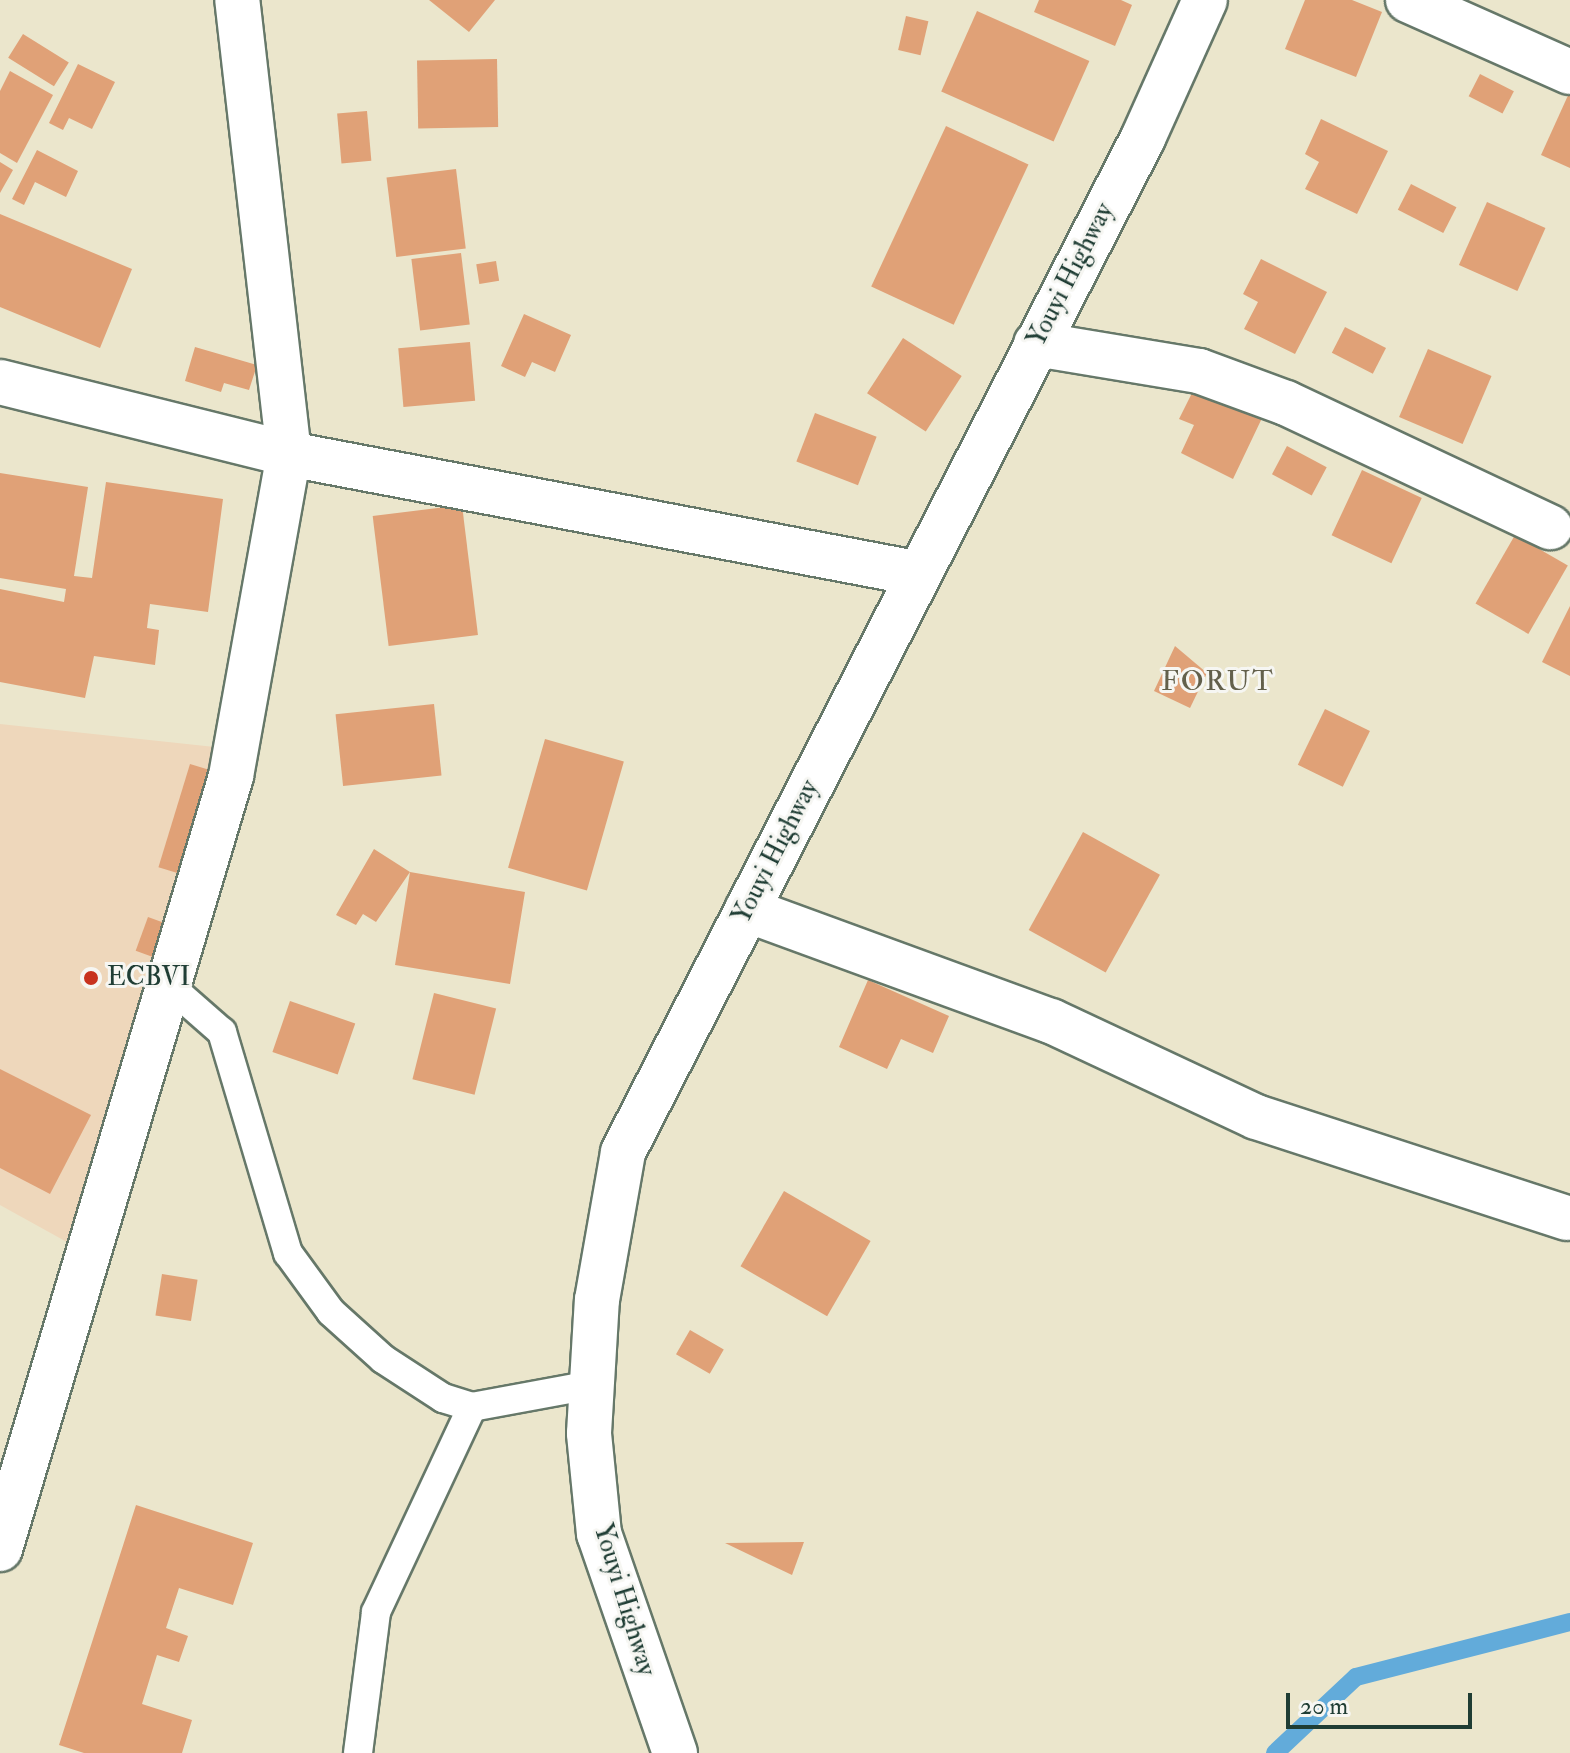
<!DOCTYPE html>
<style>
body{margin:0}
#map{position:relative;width:1570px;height:1753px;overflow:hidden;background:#ebe6cc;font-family:"IM FELL Double Pica",serif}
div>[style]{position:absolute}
.built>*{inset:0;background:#eed7bb}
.stream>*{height:18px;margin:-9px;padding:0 9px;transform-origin:9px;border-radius:9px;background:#62abda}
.building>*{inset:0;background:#e0a177;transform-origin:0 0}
.roads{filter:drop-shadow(2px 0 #667869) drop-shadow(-2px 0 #667869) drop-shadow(0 2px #667869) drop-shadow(0 -2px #667869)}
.service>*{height:28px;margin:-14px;padding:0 14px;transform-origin:14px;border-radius:14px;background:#fff}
.minor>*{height:44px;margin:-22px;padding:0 22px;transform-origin:22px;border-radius:22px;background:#fff}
.primary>*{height:44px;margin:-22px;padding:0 22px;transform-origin:22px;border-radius:22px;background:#fff}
.dots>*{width:22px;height:22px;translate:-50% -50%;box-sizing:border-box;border:4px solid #f6f6f2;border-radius:50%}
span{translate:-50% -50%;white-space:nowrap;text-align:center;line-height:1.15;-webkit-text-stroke:6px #f6f6f2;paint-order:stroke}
.street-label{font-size:26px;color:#1f3d34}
.poi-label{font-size:26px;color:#1f3d34}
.left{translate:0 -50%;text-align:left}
.neighbourhood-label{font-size:28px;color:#63604b;letter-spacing:2px}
.scale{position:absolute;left:1286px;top:1693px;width:186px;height:36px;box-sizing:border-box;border:4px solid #1f3d34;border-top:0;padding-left:10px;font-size:24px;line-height:28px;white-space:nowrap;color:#1f3d34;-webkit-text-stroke:6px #f6f6f2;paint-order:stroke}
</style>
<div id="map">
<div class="built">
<div style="clip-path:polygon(0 724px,252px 751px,94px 1257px,0 1205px)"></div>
</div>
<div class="stream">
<div style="left:1275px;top:1753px;width:111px;rotate:-43.2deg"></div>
<div style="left:1356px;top:1677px;width:221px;rotate:-14.4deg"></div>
</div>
<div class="building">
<div style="clip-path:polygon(429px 0,495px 0,469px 32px)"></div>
<div style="clip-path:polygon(1039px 0,1121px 0,1132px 5px,1115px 46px,1034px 12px)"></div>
<div style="clip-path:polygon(1305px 0,1352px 0,1382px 12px,1356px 77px,1285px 49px)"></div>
<div style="left:977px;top:11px;width:123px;height:88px;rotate:24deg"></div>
<div style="left:906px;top:16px;width:23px;height:35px;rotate:13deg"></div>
<div style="left:23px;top:34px;width:54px;height:28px;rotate:32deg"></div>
<div style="left:497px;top:59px;width:68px;height:80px;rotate:89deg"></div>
<div style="clip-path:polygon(78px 64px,115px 82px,92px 129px,69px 118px,63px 130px,49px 123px)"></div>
<div style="clip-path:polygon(10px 71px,53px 95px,17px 163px,0 153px,0 91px)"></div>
<div style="left:1480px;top:74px;width:38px;height:25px;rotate:27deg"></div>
<div style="clip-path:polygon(1570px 91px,1570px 168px,1541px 155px)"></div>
<div style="left:367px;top:111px;width:50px;height:30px;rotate:85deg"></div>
<div style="clip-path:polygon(1321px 119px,1388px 151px,1357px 214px,1305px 189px,1319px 162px,1305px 154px)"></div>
<div style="left:946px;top:126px;width:91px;height:177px;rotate:25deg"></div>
<div style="clip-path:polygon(37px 150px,78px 171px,66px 197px,35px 182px,24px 205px,12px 199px)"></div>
<div style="clip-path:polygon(0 162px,13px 170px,0 193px)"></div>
<div style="left:456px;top:169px;width:80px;height:70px;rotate:83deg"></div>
<div style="left:1411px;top:184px;width:51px;height:29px;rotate:27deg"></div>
<div style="left:1487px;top:202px;width:64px;height:69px;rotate:24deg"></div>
<div style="clip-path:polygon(0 214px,132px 269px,100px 348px,0 307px)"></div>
<div style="left:461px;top:253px;width:72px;height:50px;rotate:83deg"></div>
<div style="clip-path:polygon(1261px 259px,1327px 292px,1295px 354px,1244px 329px,1258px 302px,1243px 294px)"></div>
<div style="left:496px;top:261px;width:20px;height:20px;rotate:81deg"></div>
<div style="clip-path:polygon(524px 314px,571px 335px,555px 372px,532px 362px,525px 377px,501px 366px)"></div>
<div style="left:1345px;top:327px;width:46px;height:29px;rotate:27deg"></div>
<div style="left:903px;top:338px;width:70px;height:66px;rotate:33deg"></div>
<div style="left:470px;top:342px;width:59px;height:72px;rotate:85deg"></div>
<div style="clip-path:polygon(195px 347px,257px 365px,249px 390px,224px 383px,221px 392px,185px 381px)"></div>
<div style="left:1428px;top:349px;width:69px;height:74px;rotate:23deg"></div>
<div style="clip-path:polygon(1197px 383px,1263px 416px,1233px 479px,1181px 453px,1194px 425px,1179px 419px)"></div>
<div style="left:815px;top:413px;width:66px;height:52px;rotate:21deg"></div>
<div style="left:1287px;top:446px;width:45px;height:32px;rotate:28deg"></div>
<div style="left:1362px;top:470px;width:66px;height:72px;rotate:25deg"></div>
<div style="clip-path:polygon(0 473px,88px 487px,74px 576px,92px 578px,106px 482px,223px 499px,208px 612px,150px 604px,147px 628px,159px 630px,155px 665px,94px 656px,85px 698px,0 682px,0 589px,64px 602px,66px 589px,0 578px)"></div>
<div style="left:462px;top:505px;width:131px;height:90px;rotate:83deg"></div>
<div style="left:1515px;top:535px;width:61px;height:79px;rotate:30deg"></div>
<div style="clip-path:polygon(1570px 606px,1570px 676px,1542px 662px)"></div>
<div style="clip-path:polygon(1175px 646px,1207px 673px,1190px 708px,1154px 691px)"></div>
<div style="left:434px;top:704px;width:72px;height:99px;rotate:84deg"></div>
<div style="left:1325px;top:709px;width:50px;height:62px;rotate:26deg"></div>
<div style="left:545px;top:739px;width:82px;height:134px;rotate:16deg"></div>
<div style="left:190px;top:764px;width:37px;height:108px;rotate:17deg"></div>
<div style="left:1083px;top:832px;width:88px;height:112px;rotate:29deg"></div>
<div style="clip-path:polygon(374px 849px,410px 872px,525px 892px,510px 984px,395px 965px,410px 872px,376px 922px,363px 914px,356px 925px,336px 915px)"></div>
<div style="left:148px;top:917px;width:30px;height:36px;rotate:20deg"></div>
<div style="clip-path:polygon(868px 980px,949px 1016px,933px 1053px,901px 1039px,887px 1069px,839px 1047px)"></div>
<div style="left:434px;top:993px;width:64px;height:89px;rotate:14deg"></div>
<div style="left:290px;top:1001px;width:69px;height:54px;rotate:19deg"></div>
<div style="clip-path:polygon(0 1069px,91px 1115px,50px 1194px,0 1168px)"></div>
<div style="left:784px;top:1191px;width:100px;height:87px;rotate:30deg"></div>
<div style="left:162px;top:1274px;width:36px;height:42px;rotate:9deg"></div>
<div style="left:690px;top:1330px;width:39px;height:28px;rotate:30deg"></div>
<div style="clip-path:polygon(136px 1505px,253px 1543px,233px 1605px,179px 1588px,166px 1628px,188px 1636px,179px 1662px,157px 1655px,142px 1704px,192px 1720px,182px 1753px,84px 1753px,59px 1745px)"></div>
<div style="clip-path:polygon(804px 1542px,792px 1575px,725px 1543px)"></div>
</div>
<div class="roads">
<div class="service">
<div style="left:166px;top:983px;width:74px;rotate:41.2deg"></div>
<div style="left:222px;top:1032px;width:231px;rotate:73.4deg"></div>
<div style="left:288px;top:1253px;width:73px;rotate:53.9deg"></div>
<div style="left:331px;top:1312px;width:70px;rotate:42.1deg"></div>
<div style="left:383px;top:1359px;width:72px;rotate:33deg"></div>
<div style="left:443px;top:1398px;width:30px;rotate:17deg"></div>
<div style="left:472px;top:1407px;width:121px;rotate:-10.5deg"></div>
<div style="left:358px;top:1753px;width:142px;rotate:-82.7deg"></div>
<div style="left:376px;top:1612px;width:226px;rotate:-64.9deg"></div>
</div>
<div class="minor">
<div style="left:1408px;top:0;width:177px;rotate:24deg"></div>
<div style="left:1036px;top:344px;width:165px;rotate:9.4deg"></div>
<div style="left:1199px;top:371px;width:93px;rotate:20.2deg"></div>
<div style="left:1286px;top:403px;width:292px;rotate:25.2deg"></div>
<div style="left:0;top:382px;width:298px;rotate:14deg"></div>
<div style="left:289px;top:454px;width:637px;rotate:10.76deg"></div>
<div style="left:747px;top:910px;width:324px;rotate:20.1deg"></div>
<div style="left:1051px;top:1021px;width:226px;rotate:25.1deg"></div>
<div style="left:1256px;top:1117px;width:327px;rotate:18deg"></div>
<div style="left:0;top:1549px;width:807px;rotate:-73.36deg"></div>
<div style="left:231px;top:776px;width:327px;rotate:-79.8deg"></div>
<div style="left:289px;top:454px;width:457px;rotate:-96.5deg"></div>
</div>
<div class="primary">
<div style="left:675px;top:1753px;width:232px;rotate:-109.1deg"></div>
<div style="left:599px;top:1534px;width:101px;rotate:-95.7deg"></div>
<div style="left:589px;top:1433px;width:133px;rotate:-86.6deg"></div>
<div style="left:597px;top:1300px;width:150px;rotate:-80deg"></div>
<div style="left:623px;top:1152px;width:1140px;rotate:-62.85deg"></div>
<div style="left:1143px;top:138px;width:151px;rotate:-65.8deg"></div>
</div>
</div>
<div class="dots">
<div style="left:91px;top:978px;background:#c8321e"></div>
</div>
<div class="street-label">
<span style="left:1071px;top:275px;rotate:-63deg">Youyi Highway</span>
<span style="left:776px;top:852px;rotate:-63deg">Youyi Highway</span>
<span style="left:624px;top:1600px;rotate:73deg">Youyi Highway</span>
</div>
<div class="poi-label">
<span class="left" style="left:107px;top:978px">ECBVI</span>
</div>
<div class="neighbourhood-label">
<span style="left:1218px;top:682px">FORUT</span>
</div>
<div class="scale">20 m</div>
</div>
